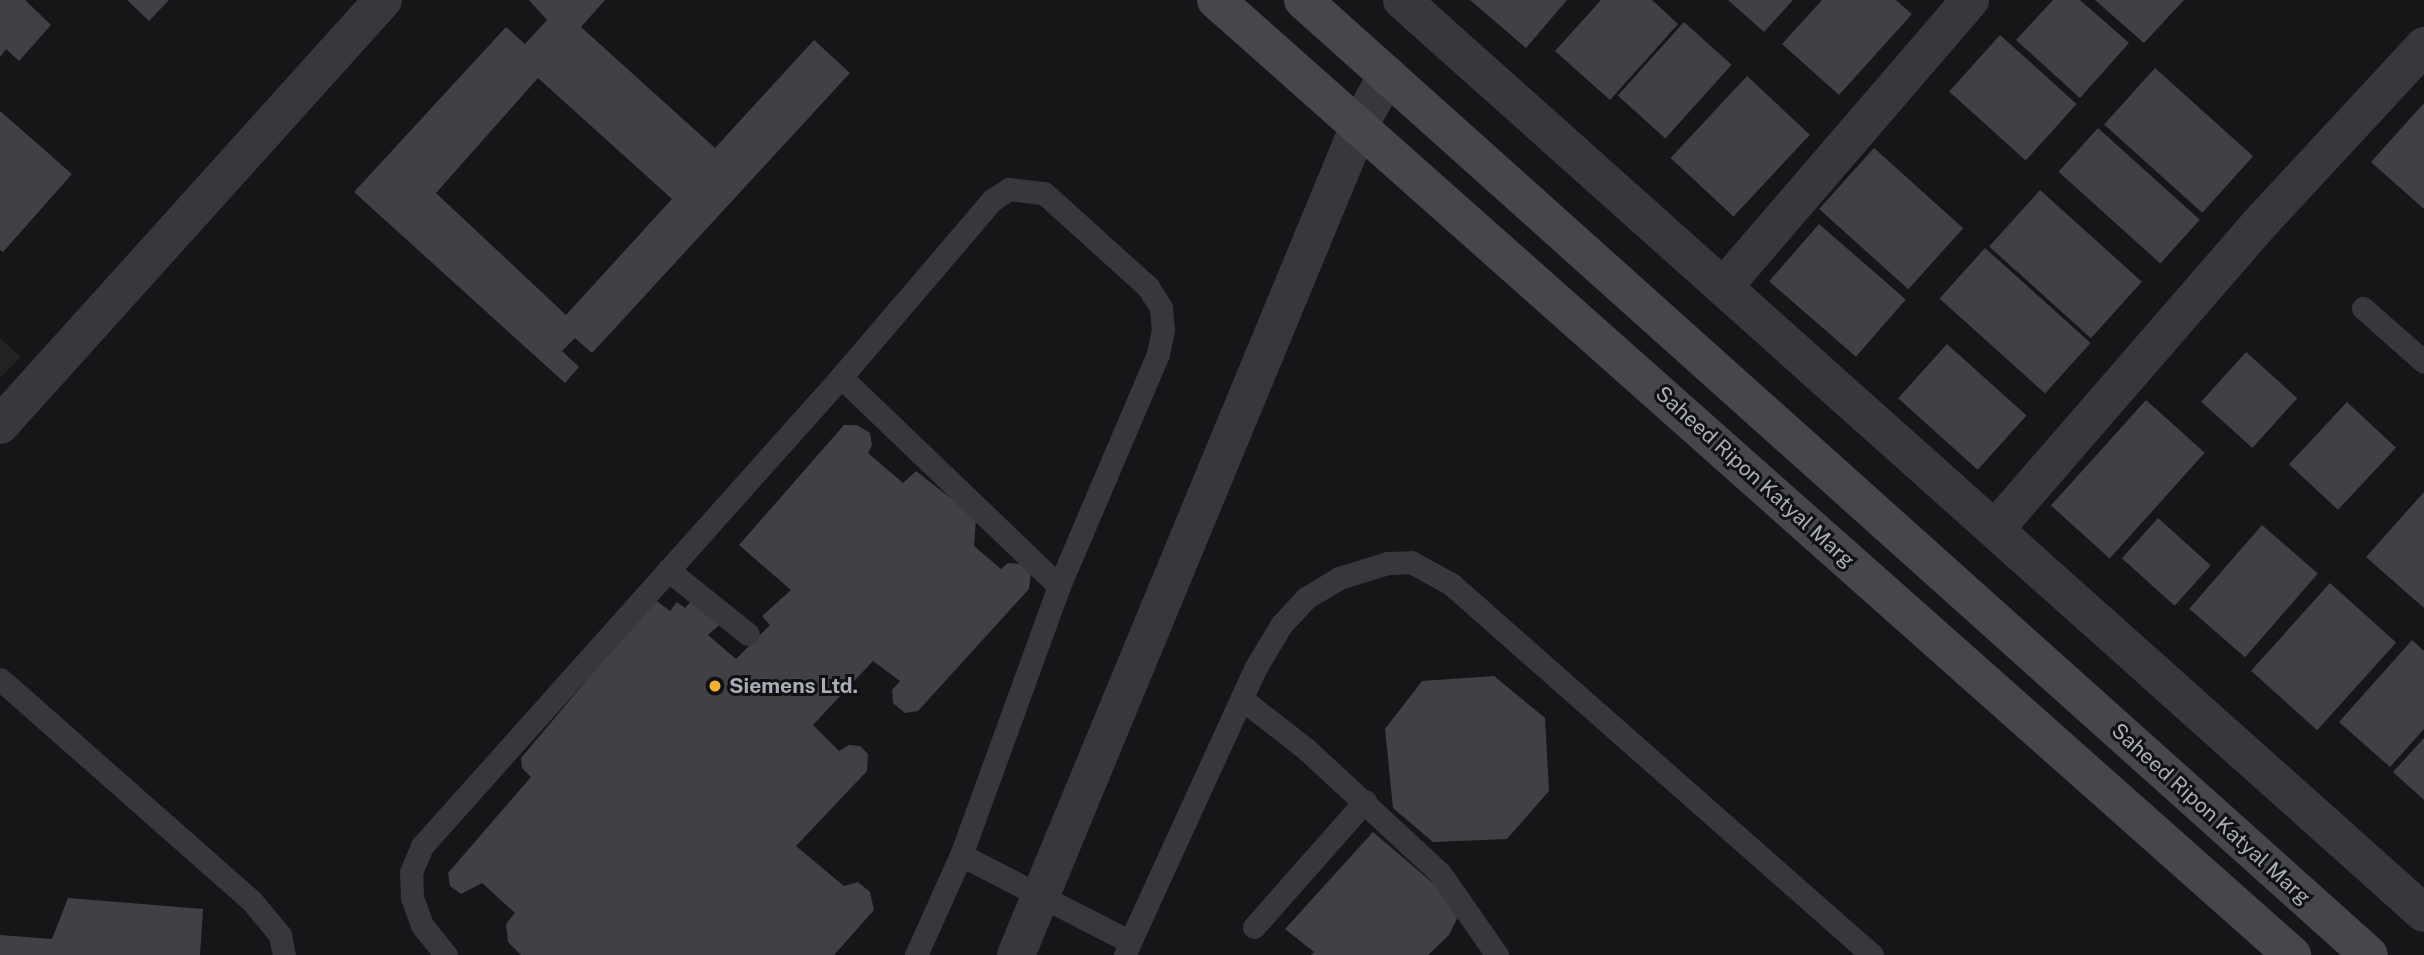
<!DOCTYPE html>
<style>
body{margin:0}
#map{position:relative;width:2424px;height:955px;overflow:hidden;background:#161618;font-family:"Public Sans",sans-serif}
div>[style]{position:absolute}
.built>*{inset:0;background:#222225}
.building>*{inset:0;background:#404145;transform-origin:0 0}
.lane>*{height:23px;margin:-11.5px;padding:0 11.5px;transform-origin:11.5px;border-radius:11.5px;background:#37383d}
.street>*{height:38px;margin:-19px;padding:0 19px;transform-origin:19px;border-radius:19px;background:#37383d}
.secondary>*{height:38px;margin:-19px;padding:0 19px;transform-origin:19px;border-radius:19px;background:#45474d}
.dots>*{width:19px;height:19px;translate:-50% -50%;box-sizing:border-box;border:4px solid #111113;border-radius:50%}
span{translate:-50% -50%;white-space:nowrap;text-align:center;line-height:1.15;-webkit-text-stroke:6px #111113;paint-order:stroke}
.street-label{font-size:21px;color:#a8adb8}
.poi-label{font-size:21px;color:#a8adb8;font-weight:700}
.left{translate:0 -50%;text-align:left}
</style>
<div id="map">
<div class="built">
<div style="clip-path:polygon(0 338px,21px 357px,0 378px)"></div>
</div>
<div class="building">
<div style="clip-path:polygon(0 0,25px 0,51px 25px,19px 61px,6px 49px,0 57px)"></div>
<div style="clip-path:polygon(127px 0,169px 0,149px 21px)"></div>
<div style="clip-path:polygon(evenodd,529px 0,605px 0,581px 27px,715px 148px,814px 40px,850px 73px,592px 353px,575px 338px,562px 351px,579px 367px,565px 383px,354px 192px,506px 27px,525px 44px,547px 20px,529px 0,538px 78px,672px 199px,566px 315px,436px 193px,538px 78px)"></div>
<div style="clip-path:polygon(1470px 0,1567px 0,1526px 48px)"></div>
<div style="clip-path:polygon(1601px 0,1652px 0,1678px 24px,1610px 100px,1555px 51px)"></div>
<div style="clip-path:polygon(1728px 0,1793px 0,1764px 32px)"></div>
<div style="clip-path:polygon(1822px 0,1896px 0,1912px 14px,1839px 95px,1782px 44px)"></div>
<div style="clip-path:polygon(2053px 0,2080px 0,2129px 43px,2080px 98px,2016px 40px)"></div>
<div style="clip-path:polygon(2095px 0,2184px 0,2144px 43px)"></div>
<div style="left:1684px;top:22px;width:64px;height:99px;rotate:42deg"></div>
<div style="left:2000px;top:35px;width:103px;height:76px;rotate:42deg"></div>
<div style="left:2155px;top:68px;width:132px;height:76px;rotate:42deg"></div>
<div style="left:1747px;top:76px;width:86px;height:112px;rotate:43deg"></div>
<div style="clip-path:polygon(2424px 103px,2424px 209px,2371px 162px)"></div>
<div style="clip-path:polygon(0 111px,72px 174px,3px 252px,0 250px)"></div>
<div style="left:2098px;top:128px;width:137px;height:59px;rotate:42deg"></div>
<div style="left:1874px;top:148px;width:120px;height:82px;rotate:42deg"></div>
<div style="left:2040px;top:190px;width:137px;height:76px;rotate:42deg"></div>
<div style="left:1819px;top:224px;width:115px;height:76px;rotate:41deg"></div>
<div style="left:1985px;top:248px;width:142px;height:68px;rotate:42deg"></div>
<div style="left:1947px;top:344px;width:107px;height:73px;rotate:42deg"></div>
<div style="left:2246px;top:352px;width:69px;height:67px;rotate:42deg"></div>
<div style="left:2146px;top:400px;width:79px;height:142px;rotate:42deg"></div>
<div style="left:2347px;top:402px;width:67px;height:85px;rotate:43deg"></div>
<div style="clip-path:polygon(844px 425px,857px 425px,870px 433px,872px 445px,868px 453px,903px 483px,916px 471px,976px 518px,974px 546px,1001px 569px,1008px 563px,1022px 564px,1031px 573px,1029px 589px,918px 711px,905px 713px,893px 703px,892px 690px,900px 681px,873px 661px,813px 725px,839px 751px,849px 745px,860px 746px,868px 754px,867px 771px,796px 846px,844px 886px,858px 882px,870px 892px,874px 910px,834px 955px,521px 955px,508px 942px,506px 924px,515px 913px,482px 883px,461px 894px,450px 886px,448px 873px,531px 777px,522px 768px,521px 758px,585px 682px,577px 675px,650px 596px,670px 611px,677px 602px,685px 608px,696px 596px,725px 620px,708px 635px,736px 659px,770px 625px,762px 616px,791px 590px,739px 545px)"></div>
<div style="clip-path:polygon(2424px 492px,2424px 608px,2366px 557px)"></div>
<div style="left:2158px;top:518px;width:71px;height:54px;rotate:42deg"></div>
<div style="left:2262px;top:525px;width:74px;height:111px;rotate:41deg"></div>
<div style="left:2330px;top:583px;width:89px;height:118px;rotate:42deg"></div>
<div style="clip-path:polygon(2412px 640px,2424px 651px,2424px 729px,2390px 767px,2339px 722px)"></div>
<div style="clip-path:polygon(1494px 676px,1545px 718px,1549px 791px,1507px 839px,1433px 842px,1393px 808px,1385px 729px,1422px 681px)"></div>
<div style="clip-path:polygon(2424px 738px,2424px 800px,2393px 772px)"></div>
<div style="clip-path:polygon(1373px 832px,1455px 902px,1457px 919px,1449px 935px,1428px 955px,1311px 955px,1314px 952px,1285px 929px)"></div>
<div style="clip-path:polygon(68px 898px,203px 909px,200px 955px,0 955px,0 935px,52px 939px)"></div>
</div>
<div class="lane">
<div style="left:2363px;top:308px;width:81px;rotate:41.5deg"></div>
<div style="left:841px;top:377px;width:233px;rotate:-49.5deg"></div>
<div style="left:992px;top:200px;width:20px;rotate:-33deg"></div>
<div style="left:1009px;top:189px;width:35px;rotate:7deg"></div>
<div style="left:1044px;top:193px;width:140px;rotate:42.1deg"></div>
<div style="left:1148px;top:287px;width:25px;rotate:58deg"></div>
<div style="left:1161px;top:308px;width:22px;rotate:85deg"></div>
<div style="left:1163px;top:330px;width:25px;rotate:102deg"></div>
<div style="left:1158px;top:354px;width:252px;rotate:113.1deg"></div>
<div style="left:668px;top:570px;width:102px;rotate:38.7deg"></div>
<div style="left:0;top:679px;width:334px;rotate:41.4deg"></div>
<div style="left:251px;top:900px;width:45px;rotate:50.4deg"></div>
<div style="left:280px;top:935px;width:20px;rotate:79deg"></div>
<div style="left:1242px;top:699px;width:81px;rotate:38deg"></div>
<div style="left:1306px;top:749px;width:183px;rotate:42.8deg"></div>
<div style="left:1440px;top:873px;width:100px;rotate:55.2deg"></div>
<div style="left:1254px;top:927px;width:168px;rotate:-48.6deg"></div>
<div style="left:1130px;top:942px;width:302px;rotate:-65.4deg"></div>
<div style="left:1256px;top:667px;width:49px;rotate:-59.2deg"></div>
<div style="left:1281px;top:625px;width:37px;rotate:-47deg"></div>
<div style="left:1306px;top:598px;width:39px;rotate:-31deg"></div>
<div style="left:1339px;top:578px;width:51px;rotate:-17deg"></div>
<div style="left:1388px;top:563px;width:23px;rotate:-2deg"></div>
<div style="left:1411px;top:562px;width:46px;rotate:28.8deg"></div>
<div style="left:1451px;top:584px;width:561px;rotate:41.39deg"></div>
<div style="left:446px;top:955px;width:38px;rotate:-129deg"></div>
<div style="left:422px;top:925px;width:30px;rotate:-110deg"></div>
<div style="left:412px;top:897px;width:25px;rotate:-92deg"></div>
<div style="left:411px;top:872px;width:28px;rotate:-67deg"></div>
<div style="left:422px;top:846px;width:629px;rotate:-48.22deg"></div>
<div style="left:841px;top:377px;width:302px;rotate:43.8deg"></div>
<div style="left:1059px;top:586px;width:286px;rotate:110deg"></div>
<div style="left:916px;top:955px;width:110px;rotate:-65.8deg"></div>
<div style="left:961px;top:855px;width:190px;rotate:27.2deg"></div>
<div style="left:1130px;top:942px;width:14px;rotate:111deg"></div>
</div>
<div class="street">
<div style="left:1402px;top:0;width:1370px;rotate:41.78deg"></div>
<div style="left:1725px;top:285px;width:376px;rotate:-49.3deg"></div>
<div style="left:0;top:425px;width:572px;rotate:-47.98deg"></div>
<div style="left:1996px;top:528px;width:409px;rotate:-49.1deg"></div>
<div style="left:2264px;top:219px;width:236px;rotate:-47.2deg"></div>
<div style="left:1016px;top:955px;width:899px;rotate:-67.51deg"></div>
<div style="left:1360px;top:124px;width:56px;rotate:-61.1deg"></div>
</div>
<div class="secondary">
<div style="left:1216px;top:0;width:1439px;rotate:41.59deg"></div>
<div style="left:1303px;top:0;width:1431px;rotate:41.86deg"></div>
</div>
<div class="dots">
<div style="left:715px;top:686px;background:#f2b134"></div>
</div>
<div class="street-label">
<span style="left:1755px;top:477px;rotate:42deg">Saheed Ripon Katyal Marg</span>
<span style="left:2211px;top:814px;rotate:42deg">Saheed Ripon Katyal Marg</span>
</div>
<div class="poi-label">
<span class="left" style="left:729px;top:686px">Siemens Ltd.</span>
</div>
</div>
